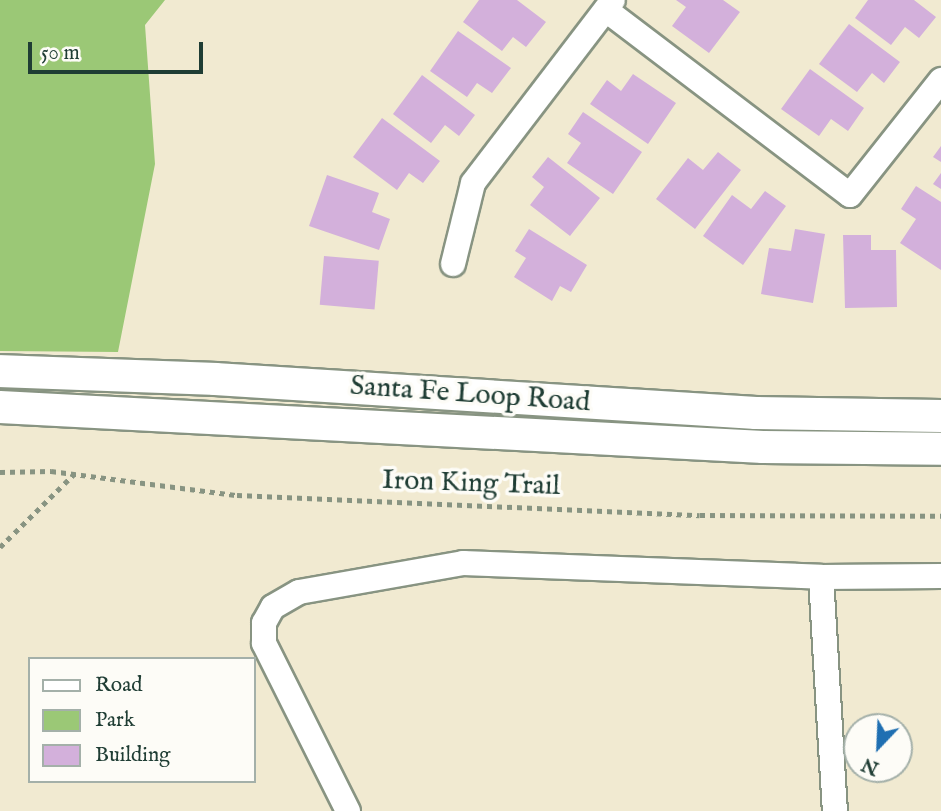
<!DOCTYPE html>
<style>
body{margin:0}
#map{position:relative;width:941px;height:811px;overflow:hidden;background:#f1ead1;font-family:"IM FELL English",serif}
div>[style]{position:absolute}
.green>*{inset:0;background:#9bc876}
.building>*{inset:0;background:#d3b0db;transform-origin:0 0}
.path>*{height:4.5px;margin-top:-2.25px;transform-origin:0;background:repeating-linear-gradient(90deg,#889482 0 5px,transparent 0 10px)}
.roads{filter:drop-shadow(2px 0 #889482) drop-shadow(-2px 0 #889482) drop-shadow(0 2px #889482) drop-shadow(0 -2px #889482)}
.minor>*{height:24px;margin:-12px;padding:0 12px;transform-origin:12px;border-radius:12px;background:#fff}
.major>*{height:32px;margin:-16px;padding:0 16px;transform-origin:16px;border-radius:16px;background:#fff}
span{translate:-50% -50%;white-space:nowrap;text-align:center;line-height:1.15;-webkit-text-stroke:7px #fdfcf7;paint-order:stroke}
.street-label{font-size:28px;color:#1f3d34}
.legend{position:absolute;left:28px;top:657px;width:228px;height:126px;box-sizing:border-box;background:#fdfcf7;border:2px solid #a4b0a9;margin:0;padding:9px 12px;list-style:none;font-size:21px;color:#1f3d34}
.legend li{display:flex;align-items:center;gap:14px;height:35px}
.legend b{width:35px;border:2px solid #a4b0a9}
.north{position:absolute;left:843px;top:713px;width:70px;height:70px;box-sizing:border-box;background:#fdfcf7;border:2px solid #a4b0a9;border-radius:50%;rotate:203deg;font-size:19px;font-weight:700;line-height:28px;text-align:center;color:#1f3d34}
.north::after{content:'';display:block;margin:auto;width:24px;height:32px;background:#1f6fb2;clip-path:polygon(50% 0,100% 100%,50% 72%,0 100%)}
.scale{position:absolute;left:28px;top:42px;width:175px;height:32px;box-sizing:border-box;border:4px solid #1f3d34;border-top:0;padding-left:9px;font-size:21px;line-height:24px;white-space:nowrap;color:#1f3d34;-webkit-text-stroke:5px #fdfcf7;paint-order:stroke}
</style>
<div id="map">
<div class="green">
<div style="clip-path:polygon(0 0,165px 0,145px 25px,155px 164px,118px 352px,0 351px)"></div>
</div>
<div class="building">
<div style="clip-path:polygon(479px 0,517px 0,546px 22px,526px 47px,513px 37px,502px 51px,463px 22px)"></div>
<div style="clip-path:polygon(676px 0,723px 0,740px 12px,709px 53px,672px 26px,686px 7px)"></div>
<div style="clip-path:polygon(868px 0,914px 0,936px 17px,919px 38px,905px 27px,891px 45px,855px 18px)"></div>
<div style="clip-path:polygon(849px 24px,900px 62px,884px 83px,872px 73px,857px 92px,819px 64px)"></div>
<div style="clip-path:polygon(458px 31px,511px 68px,492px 93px,477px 83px,467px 97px,430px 71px)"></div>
<div style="clip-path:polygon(810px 69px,864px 108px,848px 131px,831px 119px,819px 136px,781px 109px)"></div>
<div style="clip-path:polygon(633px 74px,676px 103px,648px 144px,590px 104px,607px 80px,621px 91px)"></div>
<div style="clip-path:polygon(422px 75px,475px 115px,459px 136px,445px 125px,431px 143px,393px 114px)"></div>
<div style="clip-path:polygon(583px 112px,642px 152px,613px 194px,567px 163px,581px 143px,568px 134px)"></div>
<div style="clip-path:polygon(382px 118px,440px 161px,423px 183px,409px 173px,397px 190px,353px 157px)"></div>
<div style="clip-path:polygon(941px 146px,941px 162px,933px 157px)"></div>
<div style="clip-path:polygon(718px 152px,741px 170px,695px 229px,656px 199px,688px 158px,703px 170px)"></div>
<div style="clip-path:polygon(548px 157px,600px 198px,570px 236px,530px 205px,544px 187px,532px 177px)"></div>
<div style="clip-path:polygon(941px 173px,941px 189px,933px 184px)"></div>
<div style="clip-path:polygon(327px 175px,379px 193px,372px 212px,390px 219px,379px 250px,309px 226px)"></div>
<div style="clip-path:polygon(916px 186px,941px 202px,941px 270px,900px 243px,916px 219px,901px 209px)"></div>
<div style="clip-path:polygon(765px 191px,786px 206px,743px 265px,703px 236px,732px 195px,751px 209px)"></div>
<div style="clip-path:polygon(529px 229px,587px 265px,571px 292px,560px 286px,552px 301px,514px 277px,526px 258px,515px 251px)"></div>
<div style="clip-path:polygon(795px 229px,825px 234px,813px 303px,761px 294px,769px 248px,791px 251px)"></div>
<div style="clip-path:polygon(843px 235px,871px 235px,871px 250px,896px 250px,897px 307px,845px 308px)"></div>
<div style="left:324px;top:256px;width:55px;height:49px;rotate:5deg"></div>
</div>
<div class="path">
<div style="left:0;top:472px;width:51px;rotate:-1.1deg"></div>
<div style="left:51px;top:471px;width:188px;rotate:7.4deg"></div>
<div style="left:237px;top:495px;width:463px;rotate:2.5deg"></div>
<div style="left:700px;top:515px;width:241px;rotate:0.2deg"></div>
<div style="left:0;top:547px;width:104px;rotate:-44.6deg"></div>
</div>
<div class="roads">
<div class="minor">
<div style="left:606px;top:10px;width:306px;rotate:37.2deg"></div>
<div style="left:850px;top:195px;width:147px;rotate:-51.6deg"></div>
<div style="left:453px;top:264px;width:83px;rotate:-76.1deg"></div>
<div style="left:473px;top:183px;width:230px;rotate:-52.6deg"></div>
<div style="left:821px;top:577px;width:234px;rotate:86.6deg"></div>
<div style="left:348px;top:811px;width:188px;rotate:-116.6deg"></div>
<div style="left:264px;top:643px;width:20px;rotate:-90deg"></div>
<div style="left:264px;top:623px;width:18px;rotate:-61deg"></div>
<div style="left:273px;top:607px;width:30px;rotate:-30deg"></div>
<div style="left:299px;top:592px;width:167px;rotate:-10deg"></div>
<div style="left:463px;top:563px;width:358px;rotate:2.2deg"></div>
<div style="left:821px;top:577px;width:120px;rotate:-0.5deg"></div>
</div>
<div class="major">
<div style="left:0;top:371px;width:215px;rotate:2.1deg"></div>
<div style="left:215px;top:379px;width:542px;rotate:3.6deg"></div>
<div style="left:756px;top:413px;width:185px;rotate:0.9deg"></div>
<div style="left:0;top:407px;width:764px;rotate:3deg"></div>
<div style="left:763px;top:447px;width:178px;rotate:0.6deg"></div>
</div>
</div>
<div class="street-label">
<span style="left:470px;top:395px;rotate:4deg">Santa Fe Loop Road</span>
<span style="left:471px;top:484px;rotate:2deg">Iron King Trail</span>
</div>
<ul class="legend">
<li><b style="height:9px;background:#fff"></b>Road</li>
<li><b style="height:19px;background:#9bc876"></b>Park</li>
<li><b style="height:19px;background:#d3b0db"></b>Building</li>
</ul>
<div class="north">N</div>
<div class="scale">50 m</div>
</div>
